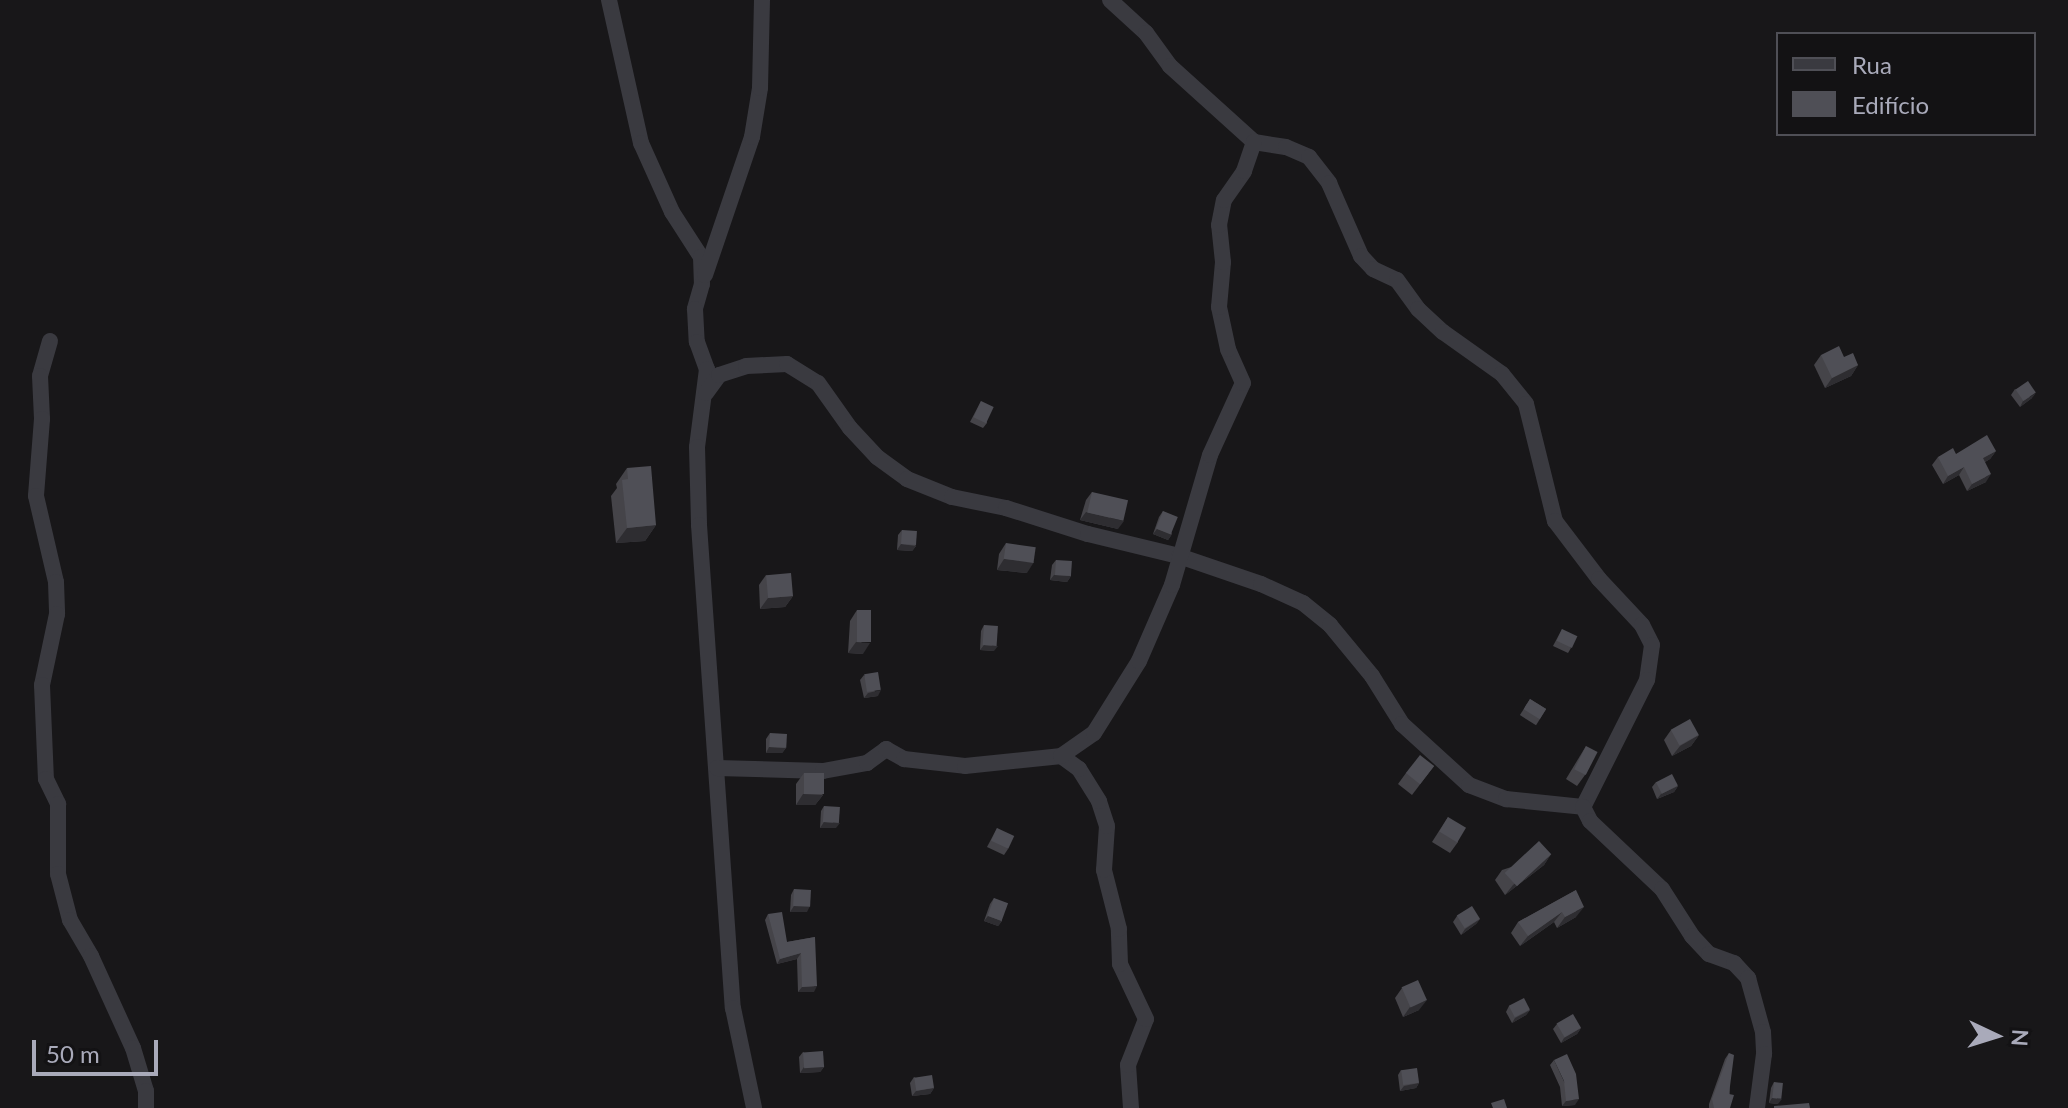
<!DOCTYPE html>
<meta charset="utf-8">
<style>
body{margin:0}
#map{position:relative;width:2068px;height:1108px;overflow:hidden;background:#181719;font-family:Lato,sans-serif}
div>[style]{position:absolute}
.street>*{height:16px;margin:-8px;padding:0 8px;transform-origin:8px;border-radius:8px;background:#3a3a40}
.wall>*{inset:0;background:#454449;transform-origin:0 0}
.shaded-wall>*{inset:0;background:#2e2d31}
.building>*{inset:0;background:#4f4f56;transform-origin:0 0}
span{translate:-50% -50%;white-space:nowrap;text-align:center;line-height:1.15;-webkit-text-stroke:6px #131214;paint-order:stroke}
.legend{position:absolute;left:1776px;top:32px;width:260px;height:104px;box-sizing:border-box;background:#131214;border:2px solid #4f4f56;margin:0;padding:10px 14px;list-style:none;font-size:24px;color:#a9aaba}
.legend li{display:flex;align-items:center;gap:16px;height:40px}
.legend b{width:40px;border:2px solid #4f4f56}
.north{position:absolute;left:1956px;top:996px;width:80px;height:80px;-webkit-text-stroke:6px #131214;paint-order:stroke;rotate:94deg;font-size:22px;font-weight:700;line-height:32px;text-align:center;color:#a9aaba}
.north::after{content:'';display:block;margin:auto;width:28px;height:36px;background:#a9aaba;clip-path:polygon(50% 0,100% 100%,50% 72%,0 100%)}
.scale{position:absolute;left:32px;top:1040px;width:126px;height:36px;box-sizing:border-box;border:4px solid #a9aaba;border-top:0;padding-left:10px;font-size:24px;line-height:28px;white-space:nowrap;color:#a9aaba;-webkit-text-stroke:6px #131214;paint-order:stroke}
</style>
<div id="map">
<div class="street">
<div style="left:609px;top:0;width:147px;rotate:77.4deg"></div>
<div style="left:641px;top:143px;width:76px;rotate:65.8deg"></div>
<div style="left:672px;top:212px;width:54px;rotate:57.2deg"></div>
<div style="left:701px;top:257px;width:27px;rotate:88deg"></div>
<div style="left:702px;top:284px;width:26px;rotate:106deg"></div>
<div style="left:695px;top:309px;width:33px;rotate:87deg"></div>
<div style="left:697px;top:342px;width:29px;rotate:70deg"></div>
<div style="left:707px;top:369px;width:79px;rotate:97.3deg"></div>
<div style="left:697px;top:447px;width:78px;rotate:88.5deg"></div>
<div style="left:699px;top:525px;width:484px;rotate:86deg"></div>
<div style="left:733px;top:1008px;width:102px;rotate:78.1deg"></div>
<div style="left:1110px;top:0;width:49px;rotate:42.5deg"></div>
<div style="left:1146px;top:33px;width:41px;rotate:54deg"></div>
<div style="left:1170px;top:66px;width:113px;rotate:42.1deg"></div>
<div style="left:1254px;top:142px;width:32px;rotate:9deg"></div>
<div style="left:1286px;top:147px;width:25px;rotate:23deg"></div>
<div style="left:1309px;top:157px;width:33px;rotate:52deg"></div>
<div style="left:1329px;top:183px;width:80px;rotate:66.3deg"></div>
<div style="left:1361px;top:256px;width:18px;rotate:47deg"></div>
<div style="left:1373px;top:269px;width:26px;rotate:25deg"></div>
<div style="left:1397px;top:280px;width:36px;rotate:54deg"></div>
<div style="left:1418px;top:309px;width:34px;rotate:43deg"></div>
<div style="left:1443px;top:332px;width:72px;rotate:35.4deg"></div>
<div style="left:1502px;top:374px;width:38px;rotate:51deg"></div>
<div style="left:1526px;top:404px;width:121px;rotate:76.1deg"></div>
<div style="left:1555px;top:521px;width:73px;rotate:52.8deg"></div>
<div style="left:1599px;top:579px;width:63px;rotate:46.9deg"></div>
<div style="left:1642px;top:625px;width:22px;rotate:63deg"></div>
<div style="left:1652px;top:645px;width:35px;rotate:98deg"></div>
<div style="left:1647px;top:680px;width:142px;rotate:116.7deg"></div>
<div style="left:705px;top:275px;width:146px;rotate:-71.2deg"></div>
<div style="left:752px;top:137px;width:50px;rotate:-80.7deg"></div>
<div style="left:760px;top:88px;width:88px;rotate:-88.7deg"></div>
<div style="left:50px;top:341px;width:36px;rotate:106deg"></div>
<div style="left:40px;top:376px;width:43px;rotate:87.3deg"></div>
<div style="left:42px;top:419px;width:77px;rotate:94.5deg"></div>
<div style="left:36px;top:496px;width:88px;rotate:76.9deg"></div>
<div style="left:56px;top:582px;width:32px;rotate:88deg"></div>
<div style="left:57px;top:614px;width:73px;rotate:101.9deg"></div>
<div style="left:42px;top:685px;width:94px;rotate:87.6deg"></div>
<div style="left:46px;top:779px;width:28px;rotate:64deg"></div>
<div style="left:58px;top:804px;width:70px;rotate:90deg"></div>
<div style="left:58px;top:874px;width:48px;rotate:75.4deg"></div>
<div style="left:70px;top:920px;width:42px;rotate:59.7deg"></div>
<div style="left:91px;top:956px;width:101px;rotate:65.5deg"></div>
<div style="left:133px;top:1048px;width:45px;rotate:73.2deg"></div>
<div style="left:146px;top:1091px;width:17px;rotate:90deg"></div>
<div style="left:706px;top:393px;width:22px;rotate:-54deg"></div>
<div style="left:719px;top:375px;width:28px;rotate:-18deg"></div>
<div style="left:746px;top:366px;width:41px;rotate:-2.8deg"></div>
<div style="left:787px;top:364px;width:36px;rotate:32deg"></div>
<div style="left:818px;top:383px;width:55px;rotate:54.6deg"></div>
<div style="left:850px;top:428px;width:40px;rotate:47deg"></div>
<div style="left:877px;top:457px;width:37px;rotate:36deg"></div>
<div style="left:907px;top:479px;width:48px;rotate:21.8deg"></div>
<div style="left:952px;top:497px;width:55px;rotate:11.5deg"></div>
<div style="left:1006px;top:508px;width:86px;rotate:17.6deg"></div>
<div style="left:1088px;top:534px;width:94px;rotate:13.6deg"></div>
<div style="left:1179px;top:556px;width:87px;rotate:18.9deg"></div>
<div style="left:1261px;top:584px;width:46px;rotate:24.3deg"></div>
<div style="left:1303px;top:603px;width:35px;rotate:39deg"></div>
<div style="left:1330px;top:625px;width:66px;rotate:50.5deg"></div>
<div style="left:1372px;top:676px;width:57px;rotate:58deg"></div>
<div style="left:1402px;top:724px;width:91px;rotate:42.3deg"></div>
<div style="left:1469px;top:785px;width:40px;rotate:21deg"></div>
<div style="left:1506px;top:799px;width:77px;rotate:5.9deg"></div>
<div style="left:717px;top:768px;width:106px;rotate:1.6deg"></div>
<div style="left:823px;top:771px;width:45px;rotate:-10.3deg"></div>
<div style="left:867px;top:763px;width:24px;rotate:-36deg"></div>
<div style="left:886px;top:749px;width:21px;rotate:29deg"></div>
<div style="left:904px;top:759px;width:61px;rotate:6.5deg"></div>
<div style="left:965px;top:766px;width:97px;rotate:-5.9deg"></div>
<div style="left:1583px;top:807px;width:16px;rotate:63deg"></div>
<div style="left:1590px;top:821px;width:99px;rotate:43.4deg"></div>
<div style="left:1662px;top:889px;width:56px;rotate:57.4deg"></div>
<div style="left:1692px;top:936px;width:25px;rotate:47deg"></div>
<div style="left:1709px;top:954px;width:27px;rotate:20deg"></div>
<div style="left:1734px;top:963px;width:21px;rotate:47deg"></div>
<div style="left:1748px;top:978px;width:56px;rotate:74.5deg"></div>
<div style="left:1763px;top:1032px;width:22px;rotate:87deg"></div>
<div style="left:1764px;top:1054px;width:54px;rotate:97.4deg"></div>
<div style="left:1131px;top:1108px;width:43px;rotate:-94deg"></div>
<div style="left:1128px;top:1065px;width:49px;rotate:-68.6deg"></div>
<div style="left:1146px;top:1019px;width:61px;rotate:-115.3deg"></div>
<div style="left:1120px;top:964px;width:35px;rotate:-92deg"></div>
<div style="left:1119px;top:929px;width:61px;rotate:-104.3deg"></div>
<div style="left:1104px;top:870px;width:44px;rotate:-86.1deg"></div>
<div style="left:1107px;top:826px;width:26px;rotate:-108deg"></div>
<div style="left:1099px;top:801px;width:38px;rotate:-122deg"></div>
<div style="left:1079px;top:769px;width:22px;rotate:-144deg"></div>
<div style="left:1061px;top:756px;width:40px;rotate:-34.9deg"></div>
<div style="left:1094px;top:733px;width:85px;rotate:-58deg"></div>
<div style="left:1139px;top:661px;width:83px;rotate:-66.5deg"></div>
<div style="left:1172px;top:585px;width:135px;rotate:-73.7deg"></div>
<div style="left:1210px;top:455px;width:79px;rotate:-65.4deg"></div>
<div style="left:1243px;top:383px;width:37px;rotate:-114deg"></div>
<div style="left:1228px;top:349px;width:43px;rotate:-102.1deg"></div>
<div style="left:1219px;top:307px;width:45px;rotate:-84.9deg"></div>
<div style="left:1223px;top:262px;width:37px;rotate:-96deg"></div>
<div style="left:1219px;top:225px;width:25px;rotate:-79deg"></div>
<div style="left:1224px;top:200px;width:35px;rotate:-55deg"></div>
<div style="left:1244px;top:171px;width:31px;rotate:-71deg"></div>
</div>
<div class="wall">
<div style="clip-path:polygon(1821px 355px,1844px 357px,1858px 365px,1851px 376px,1825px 388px,1814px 365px)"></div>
<div style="clip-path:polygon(2015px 389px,2032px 398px,2020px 407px,2011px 395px)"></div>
<div style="clip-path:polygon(981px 401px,987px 423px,983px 428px,970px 422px)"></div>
<div style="clip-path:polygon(1996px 451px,1990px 459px,1985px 462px,1986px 482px,1967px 491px,1959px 475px,1943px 484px,1932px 465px,1938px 457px,1956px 454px)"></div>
<div style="clip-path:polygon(627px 468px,656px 525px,645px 541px,616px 543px,611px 496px,617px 488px,616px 484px)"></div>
<div style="clip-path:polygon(1092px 492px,1118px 529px,1080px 520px,1086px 500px)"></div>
<div style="clip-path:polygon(1163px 511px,1172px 534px,1168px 540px,1153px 534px,1159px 517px)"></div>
<div style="clip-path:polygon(902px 530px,916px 546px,912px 551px,897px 550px,898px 535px)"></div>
<div style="clip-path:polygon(1006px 543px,1027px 573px,997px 570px,999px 554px)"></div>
<div style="clip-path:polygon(1056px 560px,1071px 576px,1067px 582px,1050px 580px,1052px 565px)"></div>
<div style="clip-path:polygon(766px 575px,793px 596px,785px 607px,760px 609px,759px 585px)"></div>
<div style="clip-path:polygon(857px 610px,863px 654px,848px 653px,850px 621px)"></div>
<div style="clip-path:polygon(984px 625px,994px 651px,980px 650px,981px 631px)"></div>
<div style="clip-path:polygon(1562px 629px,1571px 648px,1568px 653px,1553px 646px)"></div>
<div style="clip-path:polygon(864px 675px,878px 696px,864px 698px,860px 680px)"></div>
<div style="left:1530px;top:699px;width:19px;height:19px;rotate:32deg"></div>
<div style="clip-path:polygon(1671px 730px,1699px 735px,1691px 746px,1672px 756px,1664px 740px)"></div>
<div style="clip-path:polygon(770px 733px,786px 748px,782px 753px,766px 753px,766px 739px)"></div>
<div style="clip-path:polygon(1586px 746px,1585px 775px,1577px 786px,1566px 779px)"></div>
<div style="clip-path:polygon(1434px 766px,1412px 795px,1398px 784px,1406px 773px)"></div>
<div style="clip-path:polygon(804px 773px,823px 795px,815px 805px,796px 805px,796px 784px)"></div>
<div style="clip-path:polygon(1656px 782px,1678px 786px,1674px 792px,1657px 799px,1652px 787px)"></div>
<div style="clip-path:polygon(824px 806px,836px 828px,820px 828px,821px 811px)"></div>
<div style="clip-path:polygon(1448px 817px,1458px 842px,1450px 853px,1432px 842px)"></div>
<div style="clip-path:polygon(997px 828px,1008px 849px,1004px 855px,987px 847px)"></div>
<div style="clip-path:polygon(1551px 854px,1544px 865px,1505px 895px,1495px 880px,1502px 870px)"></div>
<div style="clip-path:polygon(794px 889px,807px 912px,790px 912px,791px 895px)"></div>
<div style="clip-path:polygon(1576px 890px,1576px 917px,1557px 928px,1554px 922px,1520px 946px,1511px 933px,1518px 922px)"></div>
<div style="clip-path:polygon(994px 898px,1002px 921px,998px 926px,984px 921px,990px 904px)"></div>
<div style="clip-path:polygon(768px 914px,787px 942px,815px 937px,814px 992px,798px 992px,797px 959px,777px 964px,765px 920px)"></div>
<div style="clip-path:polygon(1457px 916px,1480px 919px,1476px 924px,1461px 935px,1453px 922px)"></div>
<div style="clip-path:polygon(1402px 988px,1419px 1010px,1403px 1017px,1395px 998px)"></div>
<div style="clip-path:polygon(1509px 1006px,1530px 1010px,1526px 1015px,1512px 1023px,1506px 1012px)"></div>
<div style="clip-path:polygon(1557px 1024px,1581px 1028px,1577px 1034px,1561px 1043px,1553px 1029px)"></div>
<div style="clip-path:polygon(803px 1052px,824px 1067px,820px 1072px,800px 1073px,799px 1057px)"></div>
<div style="clip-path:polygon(1729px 1053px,1730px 1108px,1709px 1108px,1709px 1104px,1725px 1059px)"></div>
<div style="clip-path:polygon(1554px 1060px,1575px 1105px,1562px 1106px,1560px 1087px,1550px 1065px)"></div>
<div style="clip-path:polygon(1401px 1070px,1419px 1083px,1416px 1088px,1400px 1091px,1398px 1075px)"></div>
<div style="clip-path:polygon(914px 1077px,934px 1088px,930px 1094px,912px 1096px,910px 1083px)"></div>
<div style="clip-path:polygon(1774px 1082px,1778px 1104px,1769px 1103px,1771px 1088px)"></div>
</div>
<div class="shaded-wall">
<div style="clip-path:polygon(1858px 365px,1851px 376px,1825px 388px,1832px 378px)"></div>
<div style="clip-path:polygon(2036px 393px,2032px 398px,2020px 407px,2023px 401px)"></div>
<div style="clip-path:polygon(1996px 451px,1990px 459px,1978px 466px,1983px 458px)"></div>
<div style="clip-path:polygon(1964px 467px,1959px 475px,1943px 484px,1948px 476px)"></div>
<div style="clip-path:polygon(1991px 474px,1986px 482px,1967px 491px,1972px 484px)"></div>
<div style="clip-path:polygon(1086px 512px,1124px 521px,1118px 529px,1080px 520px)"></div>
<div style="clip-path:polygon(656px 525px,645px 541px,616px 543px,627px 528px)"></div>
<div style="clip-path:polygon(1157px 529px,1172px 534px,1168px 540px,1153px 534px)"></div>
<div style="clip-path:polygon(901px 544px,916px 546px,912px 551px,897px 550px)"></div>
<div style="clip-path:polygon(1004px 559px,1034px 562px,1027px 573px,997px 570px)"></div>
<div style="clip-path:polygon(1054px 575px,1071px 576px,1067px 582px,1050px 580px)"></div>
<div style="clip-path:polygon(793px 596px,785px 607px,760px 609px,768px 598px)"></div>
<div style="clip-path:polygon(856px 642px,870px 643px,863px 654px,848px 653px)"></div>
<div style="clip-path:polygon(984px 645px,998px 646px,994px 651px,980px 650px)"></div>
<div style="clip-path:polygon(881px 690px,878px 696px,864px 698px,868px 693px)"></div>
<div style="clip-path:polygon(1699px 735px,1691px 746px,1672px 756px,1680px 746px)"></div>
<div style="clip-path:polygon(769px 747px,786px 748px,782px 753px,766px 753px)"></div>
<div style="clip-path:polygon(1678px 786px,1674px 792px,1657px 799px,1661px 794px)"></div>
<div style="clip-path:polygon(803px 794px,823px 795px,815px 805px,796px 805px)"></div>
<div style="clip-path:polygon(824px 822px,840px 823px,836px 828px,820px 828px)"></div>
<div style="clip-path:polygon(1551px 854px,1544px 865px,1505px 895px,1513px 885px)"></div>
<div style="clip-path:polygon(794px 906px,810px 906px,807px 912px,790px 912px)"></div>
<div style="clip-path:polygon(1584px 907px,1576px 917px,1557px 928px,1565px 917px)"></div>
<div style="clip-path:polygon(1562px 912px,1554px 922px,1520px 946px,1528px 936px)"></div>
<div style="clip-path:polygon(988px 916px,1002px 921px,998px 926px,984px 921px)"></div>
<div style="clip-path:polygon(1480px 919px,1476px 924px,1461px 935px,1465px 929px)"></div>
<div style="clip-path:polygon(801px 953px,797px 959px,777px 964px,780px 959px)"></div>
<div style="clip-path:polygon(817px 986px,814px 992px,798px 992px,802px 987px)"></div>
<div style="clip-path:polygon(1427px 1000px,1419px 1010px,1403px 1017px,1410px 1007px)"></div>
<div style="clip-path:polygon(1530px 1010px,1526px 1015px,1512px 1023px,1515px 1018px)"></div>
<div style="clip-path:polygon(1581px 1028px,1577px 1034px,1561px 1043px,1564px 1038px)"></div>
<div style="clip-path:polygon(804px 1067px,824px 1067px,820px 1072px,800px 1073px)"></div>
<div style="clip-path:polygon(1419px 1083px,1416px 1088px,1400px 1091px,1404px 1086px)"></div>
<div style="clip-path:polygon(934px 1088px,930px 1094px,912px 1096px,916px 1091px)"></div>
<div style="clip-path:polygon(1772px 1098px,1782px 1099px,1778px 1104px,1769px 1103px)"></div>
<div style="clip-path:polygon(1579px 1099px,1575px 1105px,1562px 1106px,1566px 1101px)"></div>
</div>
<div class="building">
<div style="clip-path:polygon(1839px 346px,1844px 357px,1853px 353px,1858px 365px,1832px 378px,1821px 355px)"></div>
<div style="left:2028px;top:381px;width:14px;height:15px;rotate:56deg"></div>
<div style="left:981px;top:401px;width:14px;height:18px;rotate:25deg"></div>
<div style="clip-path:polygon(1987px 435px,1996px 451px,1983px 458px,1991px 474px,1972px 484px,1964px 467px,1948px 476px,1938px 457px,1953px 448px,1956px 454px)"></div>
<div style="clip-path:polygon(651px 466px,656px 525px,627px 528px,622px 480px,628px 479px,627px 468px)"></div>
<div style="left:1092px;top:492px;width:37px;height:21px;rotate:13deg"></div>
<div style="left:1163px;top:511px;width:16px;height:19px;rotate:22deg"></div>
<div style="left:902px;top:530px;width:15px;height:14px;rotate:4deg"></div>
<div style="left:1006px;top:543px;width:30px;height:16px;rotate:8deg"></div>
<div style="left:1056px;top:560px;width:16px;height:15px;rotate:4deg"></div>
<div style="left:791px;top:573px;width:23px;height:25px;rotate:85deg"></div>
<div style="left:857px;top:610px;width:14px;height:32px"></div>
<div style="left:984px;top:625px;width:14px;height:20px;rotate:4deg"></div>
<div style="left:1562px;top:629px;width:17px;height:13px;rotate:25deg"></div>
<div style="left:878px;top:672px;width:18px;height:14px;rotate:81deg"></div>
<div style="left:1530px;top:699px;width:19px;height:12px;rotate:32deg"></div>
<div style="left:1690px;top:719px;width:18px;height:22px;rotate:61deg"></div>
<div style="left:770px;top:733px;width:17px;height:14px;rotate:3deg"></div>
<div style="left:1586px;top:746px;width:13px;height:26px;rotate:27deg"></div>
<div style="left:1420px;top:755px;width:18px;height:23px;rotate:38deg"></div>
<div style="left:804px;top:773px;width:20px;height:21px"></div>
<div style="left:1672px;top:774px;width:13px;height:18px;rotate:63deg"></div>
<div style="left:824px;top:806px;width:16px;height:16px;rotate:4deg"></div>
<div style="left:1448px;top:817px;width:21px;height:17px;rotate:31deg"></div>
<div style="left:997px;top:828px;width:19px;height:14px;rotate:25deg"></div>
<div style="left:1539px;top:841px;width:18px;height:47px;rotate:47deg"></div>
<div style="left:794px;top:889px;width:17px;height:17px;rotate:3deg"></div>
<div style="clip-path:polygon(1576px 890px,1584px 907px,1565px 917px,1562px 912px,1528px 936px,1518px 922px)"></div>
<div style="left:994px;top:898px;width:15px;height:19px;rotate:20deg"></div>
<div style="left:1472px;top:906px;width:15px;height:18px;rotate:58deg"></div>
<div style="clip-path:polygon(782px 912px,787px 942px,815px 937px,817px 986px,802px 987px,801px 953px,780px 959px,768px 914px)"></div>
<div style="left:1418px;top:980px;width:22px;height:18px;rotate:66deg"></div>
<div style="left:1524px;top:998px;width:13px;height:17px;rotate:63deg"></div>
<div style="left:1573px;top:1014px;width:16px;height:19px;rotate:60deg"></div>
<div style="left:823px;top:1051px;width:16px;height:20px;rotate:86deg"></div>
<div style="clip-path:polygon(1729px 1053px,1734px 1055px,1729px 1094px,1734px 1095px,1730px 1108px,1714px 1108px,1712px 1099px)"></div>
<div style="clip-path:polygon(1567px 1054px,1576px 1074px,1579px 1099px,1566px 1101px,1564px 1081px,1554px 1060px)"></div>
<div style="left:1417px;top:1068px;width:15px;height:16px;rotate:82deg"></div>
<div style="left:932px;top:1075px;width:13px;height:18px;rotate:81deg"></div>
<div style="left:1774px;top:1082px;width:9px;height:16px;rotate:6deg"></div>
<div style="clip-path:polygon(1504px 1099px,1507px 1108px,1493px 1108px,1491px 1103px)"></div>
<div style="clip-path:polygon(1809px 1103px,1810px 1108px,1774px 1108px,1774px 1106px)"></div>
</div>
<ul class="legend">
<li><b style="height:10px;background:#3a3a40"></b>Rua</li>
<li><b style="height:22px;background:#4f4f56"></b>Edifício</li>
</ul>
<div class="north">N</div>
<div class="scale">50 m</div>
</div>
